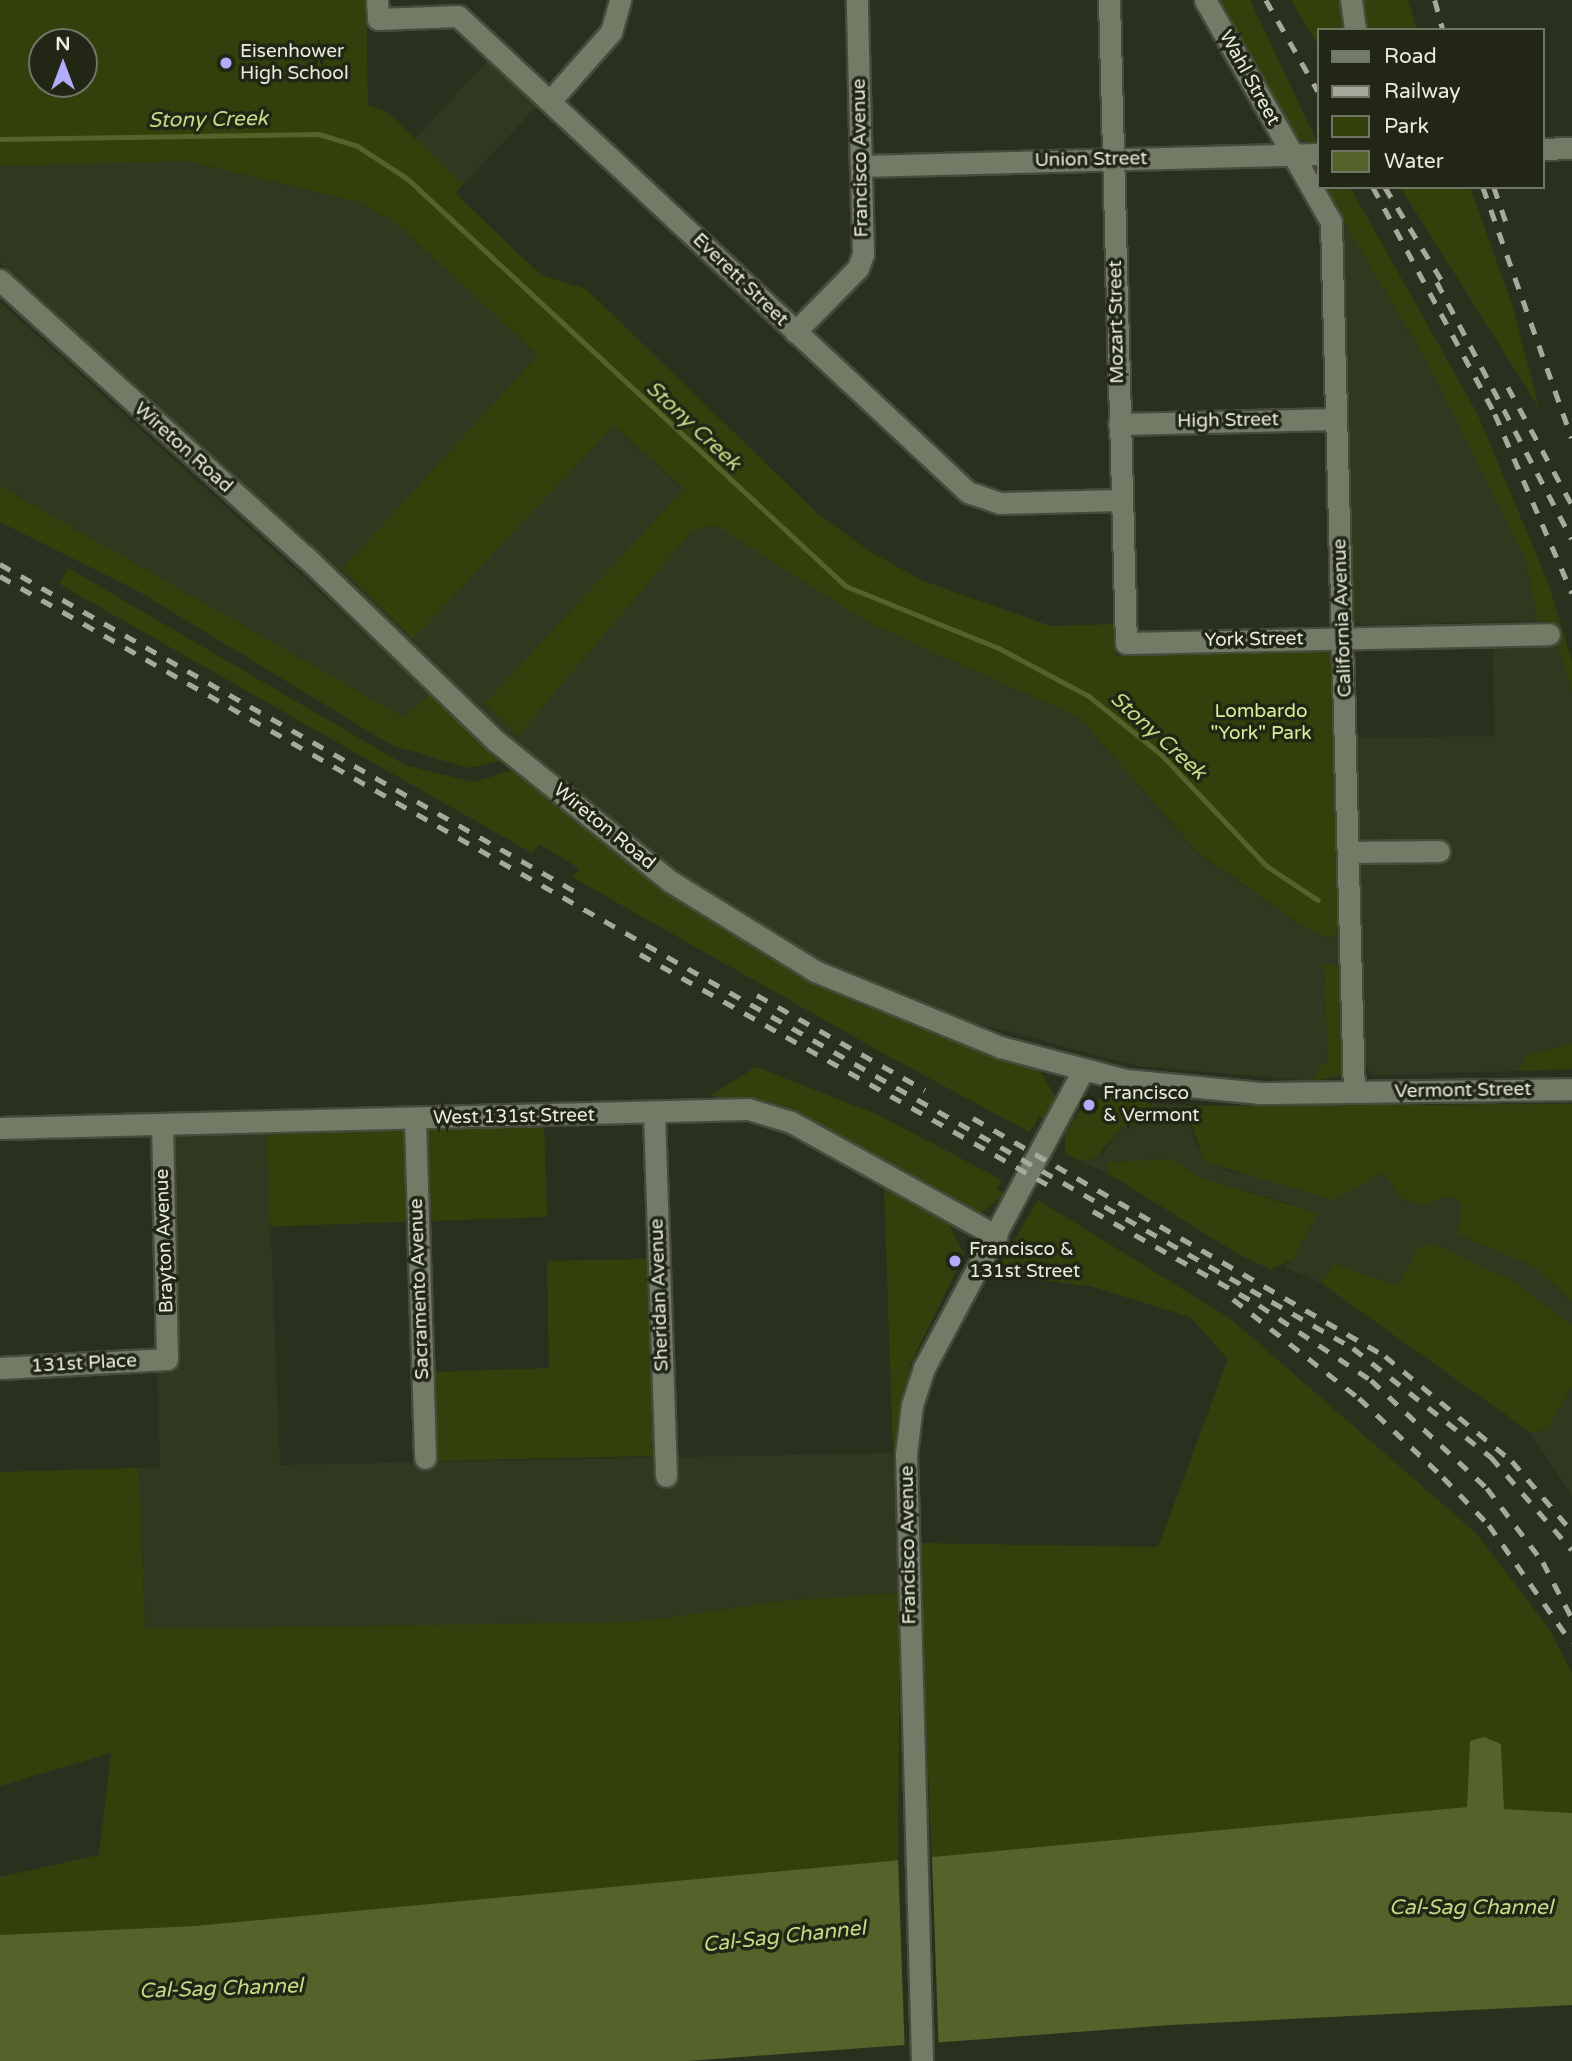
<!DOCTYPE html>
<style>
body{margin:0}
#map{position:relative;width:1572px;height:2061px;overflow:hidden;background:#2a301e;font-family:"Varela Round",sans-serif}
div>[style]{position:absolute}
.built>*{inset:0;background:#30381f;transform-origin:0 0}
.green>*{inset:0;background:#33400b;transform-origin:0 0}
.water>*{inset:0;background:#536329}
.pier>*{inset:0;background:#2a301e;transform-origin:0 0}
.stream>*{height:4.5px;margin:-2.25px;padding:0 2.25px;transform-origin:2.25px;border-radius:2.25px;background:#536329}
.roads{filter:drop-shadow(2px 0 #464b3b) drop-shadow(-2px 0 #464b3b) drop-shadow(0 2px #464b3b) drop-shadow(0 -2px #464b3b)}
.minor>*{height:21px;margin:-10.5px;padding:0 10.5px;transform-origin:10.5px;border-radius:10.5px;background:#737a66}
.rail>*{height:4.5px;margin-top:-2.25px;transform-origin:0;background:repeating-linear-gradient(90deg,#a5aa9c 0 12px,transparent 0 24px)}
.dots>*{width:19px;height:19px;translate:-50% -50%;box-sizing:border-box;border:4px solid #212615;border-radius:50%}
span{translate:-50% -50%;white-space:nowrap;text-align:center;line-height:1.15;-webkit-text-stroke:7px #212615;paint-order:stroke}
.poi-label{font-size:19px;color:#e8ece0}
.left{translate:0 -50%;text-align:left}
.street-label{font-size:19px;color:#e8ece0}
.park-label{font-size:19px;color:#d5f098}
.water-label{font-size:21px;color:#c3dd87;font-style:italic}
.legend{position:absolute;left:1317px;top:28px;width:228px;height:161px;box-sizing:border-box;background:#212615;border:2px solid #717566;margin:0;padding:9px 12px;list-style:none;font-size:21px;color:#e8ece0}
.legend li{display:flex;align-items:center;gap:14px;height:35px}
.legend b{width:35px;border:2px solid #717566}
.north{position:absolute;left:28px;top:28px;width:70px;height:70px;box-sizing:border-box;background:#212615;border:2px solid #717566;border-radius:50%;rotate:0deg;font-size:19px;font-weight:700;line-height:28px;text-align:center;color:#e8ece0}
.north::after{content:'';display:block;margin:auto;width:24px;height:32px;background:#b1adfa;clip-path:polygon(50% 0,100% 100%,50% 72%,0 100%)}
</style>
<div id="map">
<div class="built">
<div style="left:490px;top:58px;width:67px;height:111px;rotate:43deg"></div>
<div style="clip-path:polygon(187px 161px,359px 202px,397px 224px,538px 355px,344px 568px,614px 425px,684px 490px,485px 703px,518px 735px,692px 531px,715px 525px,734px 533px,871px 624px,1080px 718px,1196px 852px,1306px 928px,1328px 937px,1339px 934px,1340px 966px,1324px 965px,1328px 1064px,1318px 1066px,1315px 1081px,1138px 1066px,937px 1013px,844px 973px,671px 874px,541px 765px,0 263px,0 166px)"></div>
<div style="clip-path:polygon(1343px 220px,1431px 368px,1525px 558px,1538px 621px,1360px 625px,1354px 620px)"></div>
<div style="clip-path:polygon(0 302px,431px 693px,403px 717px,0 486px)"></div>
<div style="clip-path:polygon(1493px 644px,1558px 644px,1572px 691px,1572px 1044px,1527px 1055px,1517px 1071px,1371px 1075px,1363px 1061px,1357px 738px,1494px 736px)"></div>
<div style="clip-path:polygon(1151px 1103px,1185px 1105px,1195px 1145px,1224px 1170px,1269px 1179px,1383px 1172px,1403px 1199px,1421px 1205px,1452px 1195px,1462px 1206px,1457px 1234px,1535px 1267px,1572px 1301px,1572px 1325px,1513px 1281px,1431px 1243px,1419px 1248px,1397px 1286px,1334px 1264px,1321px 1283px,1284px 1267px,1293px 1260px,1292px 1204px,1204px 1179px,1171px 1159px,1107px 1162px,1109px 1174px,1080px 1161px,1103px 1153px,1122px 1127px,1157px 1120px)"></div>
<div style="clip-path:polygon(267px 1130px,280px 1465px,893px 1453px,900px 1593px,781px 1601px,637px 1622px,145px 1629px,139px 1468px,160px 1467px,150px 1139px)"></div>
<div style="clip-path:polygon(1572px 1387px,1572px 1496px,1530px 1432px,1547px 1429px)"></div>
</div>
<div class="green">
<div style="clip-path:polygon(evenodd,0 0,366px 0,368px 105px,387px 112px,463px 184px,455px 193px,541px 275px,586px 289px,817px 513px,869px 551px,923px 581px,1051px 626px,1114px 624px,1116px 656px,1332px 648px,1339px 934px,1328px 937px,1306px 928px,1196px 851px,1080px 718px,871px 624px,715px 525px,692px 531px,518px 736px,485px 703px,684px 489px,614px 425px,413px 639px,343px 568px,538px 355px,397px 224px,359px 202px,187px 161px,0 166px,0 0,42px 42px,84px 42px,84px 84px,42px 84px,42px 42px)"></div>
<div style="clip-path:polygon(1216px 0,1250px 0,1318px 144px,1295px 139px)"></div>
<div style="clip-path:polygon(1291px 0,1339px 0,1344px 30px,1318px 30px,1318px 45px)"></div>
<div style="clip-path:polygon(1359px 0,1408px 0,1417px 30px,1365px 30px)"></div>
<div style="clip-path:polygon(1323px 187px,1350px 187px,1477px 413px,1549px 585px,1572px 661px,1572px 691px,1549px 621px,1538px 621px,1525px 558px,1431px 368px)"></div>
<div style="clip-path:polygon(1400px 187px,1470px 187px,1513px 307px,1539px 408px)"></div>
<div style="clip-path:polygon(0 486px,403px 717px,431px 693px,506px 760px,468px 768px,391px 745px,138px 591px,0 522px)"></div>
<div style="clip-path:polygon(68px 568px,405px 765px,474px 782px,516px 769px,617px 855px,758px 951px,853px 1002px,1041px 1072px,1057px 1100px,1047px 1121px,1040px 1116px,1029px 1132px,881px 1052px,572px 877px,580px 869px,540px 844px,532px 853px,59px 584px)"></div>
<div style="clip-path:polygon(1324px 964px,1340px 966px,1344px 1064px,1342px 1075px,1315px 1081px,1318px 1066px,1328px 1063px)"></div>
<div style="clip-path:polygon(1572px 1044px,1572px 1069px,1517px 1071px,1527px 1055px)"></div>
<div style="clip-path:polygon(756px 1067px,878px 1115px,1002px 1180px,996px 1190px,1006px 1193px,981px 1213px,798px 1114px,767px 1101px,710px 1096px)"></div>
<div style="clip-path:polygon(1129px 1093px,1158px 1109px,1157px 1120px,1122px 1127px,1096px 1157px,1080px 1161px,1065px 1154px,1065px 1133px,1085px 1103px)"></div>
<div style="clip-path:polygon(1572px 1104px,1572px 1301px,1535px 1267px,1457px 1234px,1462px 1206px,1452px 1196px,1421px 1205px,1403px 1199px,1383px 1172px,1334px 1200px,1205px 1162px,1185px 1106px)"></div>
<div style="left:544px;top:1125px;width:92px;height:277px;rotate:88deg"></div>
<div style="clip-path:polygon(1171px 1159px,1204px 1179px,1318px 1213px,1293px 1260px,1270px 1269px,1238px 1254px,1109px 1174px,1107px 1162px)"></div>
<div style="clip-path:polygon(884px 1188px,949px 1225px,964px 1255px,910px 1365px,893px 1453px)"></div>
<div style="clip-path:polygon(1038px 1200px,1231px 1319px,1477px 1534px,1549px 1629px,1572px 1673px,1572px 1813px,1504px 1809px,1501px 1744px,1470px 1741px,1467px 1807px,932px 1861px,918px 1543px,1158px 1547px,1228px 1359px,1190px 1317px,1090px 1286px,994px 1275px)"></div>
<div style="clip-path:polygon(1431px 1243px,1513px 1281px,1572px 1325px,1572px 1387px,1547px 1429px,1530px 1432px,1321px 1283px,1334px 1264px,1397px 1286px,1419px 1248px)"></div>
<div style="clip-path:polygon(648px 1259px,653px 1456px,437px 1461px,435px 1372px,549px 1368px,547px 1261px)"></div>
<div style="clip-path:polygon(139px 1468px,145px 1629px,637px 1622px,781px 1601px,900px 1593px,898px 1863px,194px 1926px,0 1935px,0 1877px,99px 1855px,111px 1753px,0 1786px,0 1472px)"></div>
</div>
<div class="water">
<div style="clip-path:polygon(1484px 1737px,1501px 1744px,1504px 1809px,1572px 1813px,1572px 2005px,1171px 2025px,688px 2061px,0 2061px,0 1935px,194px 1926px,1467px 1807px,1470px 1741px)"></div>
</div>
<div class="pier">
<div style="left:932px;top:1857px;width:188px;height:34px;rotate:88deg"></div>
</div>
<div class="stream">
<div style="left:0;top:139px;width:319px;rotate:-0.9deg"></div>
<div style="left:319px;top:134px;width:39px;rotate:17deg"></div>
<div style="left:356px;top:145px;width:62px;rotate:33.2deg"></div>
<div style="left:408px;top:179px;width:598px;rotate:42.9deg"></div>
<div style="left:846px;top:586px;width:165px;rotate:22.1deg"></div>
<div style="left:999px;top:648px;width:102px;rotate:28.1deg"></div>
<div style="left:1089px;top:696px;width:94px;rotate:38.9deg"></div>
<div style="left:1162px;top:755px;width:153px;rotate:46.6deg"></div>
<div style="left:1267px;top:866px;width:61px;rotate:33.7deg"></div>
</div>
<div class="roads">
<div class="minor">
<div style="left:377px;top:0;width:19px;rotate:87deg"></div>
<div style="left:378px;top:19px;width:80px;rotate:-2.1deg"></div>
<div style="left:458px;top:16px;width:698px;rotate:43.03deg"></div>
<div style="left:968px;top:492px;width:34px;rotate:19deg"></div>
<div style="left:1000px;top:503px;width:121px;rotate:-1.4deg"></div>
<div style="left:1109px;top:0;width:643px;rotate:88.49deg"></div>
<div style="left:1126px;top:643px;width:423px;rotate:-1.2deg"></div>
<div style="left:1205px;top:0;width:255px;rotate:60.4deg"></div>
<div style="left:1331px;top:222px;width:870px;rotate:88.49deg"></div>
<div style="left:1351px;top:0;width:30px;rotate:82deg"></div>
<div style="left:551px;top:100px;width:91px;rotate:-48.6deg"></div>
<div style="left:611px;top:32px;width:33px;rotate:-74deg"></div>
<div style="left:1542px;top:149px;width:30px;rotate:-2deg"></div>
<div style="left:863px;top:166px;width:455px;rotate:-1.5deg"></div>
<div style="left:0;top:280px;width:413px;rotate:42.2deg"></div>
<div style="left:306px;top:557px;width:264px;rotate:44.1deg"></div>
<div style="left:496px;top:741px;width:223px;rotate:38.8deg"></div>
<div style="left:670px;top:881px;width:171px;rotate:31.8deg"></div>
<div style="left:815px;top:971px;width:200px;rotate:22.3deg"></div>
<div style="left:1000px;top:1047px;width:130px;rotate:14.7deg"></div>
<div style="left:1126px;top:1080px;width:135px;rotate:5.5deg"></div>
<div style="left:1260px;top:1093px;width:312px;rotate:-0.7deg"></div>
<div style="left:795px;top:332px;width:90px;rotate:-45.5deg"></div>
<div style="left:858px;top:268px;width:15px;rotate:-70deg"></div>
<div style="left:863px;top:254px;width:254px;rotate:-91.4deg"></div>
<div style="left:1119px;top:424px;width:217px;rotate:-1.3deg"></div>
<div style="left:1349px;top:852px;width:90px;rotate:-0.6deg"></div>
<div style="left:654px;top:1114px;width:362px;rotate:88.1deg"></div>
<div style="left:415px;top:1119px;width:339px;rotate:88.3deg"></div>
<div style="left:0;top:1128px;width:748px;rotate:-1.46deg"></div>
<div style="left:748px;top:1109px;width:45px;rotate:16.8deg"></div>
<div style="left:791px;top:1122px;width:235px;rotate:29deg"></div>
<div style="left:0;top:1368px;width:167px;rotate:-3.1deg"></div>
<div style="left:167px;top:1359px;width:235px;rotate:-91.2deg"></div>
<div style="left:922px;top:2061px;width:607px;rotate:-91.51deg"></div>
<div style="left:906px;top:1454px;width:49px;rotate:-83deg"></div>
<div style="left:912px;top:1405px;width:39px;rotate:-72deg"></div>
<div style="left:924px;top:1368px;width:338px;rotate:-61.9deg"></div>
</div>
</div>
<div class="rail">
<div style="left:1266px;top:0;width:105px;rotate:60.3deg"></div>
<div style="left:1435px;top:0;width:31px;rotate:75deg"></div>
<div style="left:1373px;top:187px;width:258px;rotate:61.7deg"></div>
<div style="left:1495px;top:414px;width:195px;rotate:66.7deg"></div>
<div style="left:1385px;top:187px;width:119px;rotate:58.7deg"></div>
<div style="left:1483px;top:187px;width:266px;rotate:70.5deg"></div>
<div style="left:1494px;top:187px;width:39px;rotate:71deg"></div>
<div style="left:1437px;top:282px;width:290px;rotate:62.3deg"></div>
<div style="left:1508px;top:387px;width:134px;rotate:61.5deg"></div>
<div style="left:0;top:564px;width:665px;rotate:29.65deg"></div>
<div style="left:0;top:576px;width:1558px;rotate:29.71deg"></div>
<div style="left:1353px;top:1348px;width:176px;rotate:38.3deg"></div>
<div style="left:1491px;top:1457px;width:123px;rotate:48.9deg"></div>
<div style="left:640px;top:954px;width:476px;rotate:29.5deg"></div>
<div style="left:757px;top:995px;width:193px;rotate:29.5deg"></div>
<div style="left:973px;top:1118px;width:476px;rotate:30deg"></div>
<div style="left:1385px;top:1356px;width:165px;rotate:39.6deg"></div>
<div style="left:1512px;top:1461px;width:92px;rotate:49.4deg"></div>
<div style="left:1093px;top:1211px;width:191px;rotate:29.5deg"></div>
<div style="left:1259px;top:1305px;width:135px;rotate:33.8deg"></div>
<div style="left:1371px;top:1380px;width:158px;rotate:43deg"></div>
<div style="left:1487px;top:1488px;width:93px;rotate:52.9deg"></div>
<div style="left:1543px;top:1562px;width:63px;rotate:62.6deg"></div>
<div style="left:1233px;top:1299px;width:160px;rotate:38.2deg"></div>
<div style="left:1359px;top:1398px;width:115px;rotate:43.2deg"></div>
<div style="left:1443px;top:1477px;width:66px;rotate:46.2deg"></div>
<div style="left:1489px;top:1525px;width:144px;rotate:54.9deg"></div>
</div>
<div class="dots">
<div style="left:226px;top:63px;background:#b1adfa"></div>
<div style="left:1089px;top:1105px;background:#b1adfa"></div>
<div style="left:955px;top:1261px;background:#b1adfa"></div>
</div>
<div class="poi-label">
<span class="left" style="left:240px;top:63px">Eisenhower<br>High School</span>
<span class="left" style="left:1103px;top:1105px">Francisco<br>&amp; Vermont</span>
<span class="left" style="left:969px;top:1261px">Francisco &amp;<br>131st Street</span>
</div>
<div class="street-label">
<span style="left:1249px;top:78px;rotate:61deg">Wahl Street</span>
<span style="left:861px;top:158px;rotate:-91deg">Francisco Avenue</span>
<span style="left:1091px;top:160px;rotate:-1deg">Union Street</span>
<span style="left:740px;top:280px;rotate:44deg">Everett Street</span>
<span style="left:1117px;top:322px;rotate:-91deg">Mozart Street</span>
<span style="left:1228px;top:421px;rotate:-1deg">High Street</span>
<span style="left:183px;top:448px;rotate:42deg">Wireton Road</span>
<span style="left:1343px;top:618px;rotate:-92deg">California Avenue</span>
<span style="left:1254px;top:640px;rotate:-1deg">York Street</span>
<span style="left:604px;top:827px;rotate:39deg">Wireton Road</span>
<span style="left:1463px;top:1091px;rotate:-1deg">Vermont Street</span>
<span style="left:514px;top:1117px;rotate:-1deg">West 131st Street</span>
<span style="left:165px;top:1241px;rotate:-92deg">Brayton Avenue</span>
<span style="left:420px;top:1289px;rotate:-92deg">Sacramento Avenue</span>
<span style="left:660px;top:1295px;rotate:-92deg">Sheridan Avenue</span>
<span style="left:84px;top:1364px;rotate:-3deg">131st Place</span>
<span style="left:909px;top:1545px;rotate:-91deg">Francisco Avenue</span>
</div>
<div class="park-label">
<span style="left:1261px;top:723px">Lombardo<br>"York" Park</span>
</div>
<div class="water-label">
<span style="left:208px;top:120px;rotate:-1deg">Stony Creek</span>
<span style="left:693px;top:426px;rotate:43deg">Stony Creek</span>
<span style="left:1158px;top:736px;rotate:42deg">Stony Creek</span>
<span style="left:1471px;top:1908px">Cal-Sag Channel</span>
<span style="left:784px;top:1937px;rotate:-6deg">Cal-Sag Channel</span>
<span style="left:221px;top:1989px;rotate:-2deg">Cal-Sag Channel</span>
</div>
<ul class="legend">
<li><b style="height:9px;background:#737a66"></b>Road</li>
<li><b style="height:9px;background:#a5aa9c"></b>Railway</li>
<li><b style="height:19px;background:#33400b"></b>Park</li>
<li><b style="height:19px;background:#536329"></b>Water</li>
</ul>
<div class="north">N</div>
</div>
